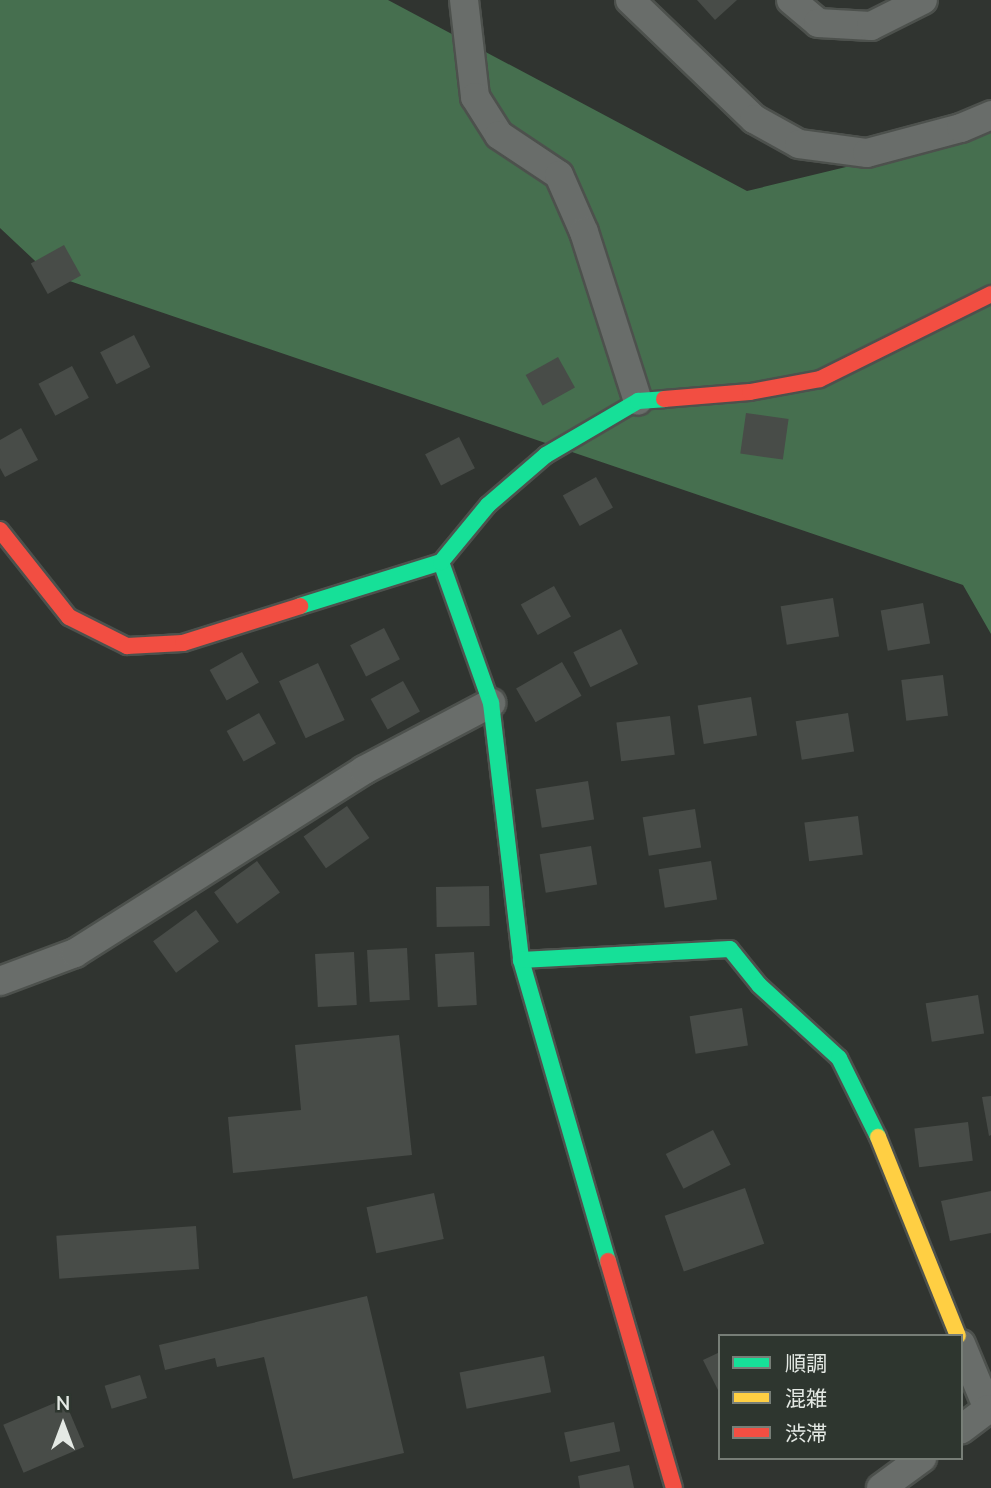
<!DOCTYPE html>
<meta charset="utf-8">
<style>
body{margin:0}
#map{position:relative;width:991px;height:1488px;overflow:hidden;background:#303430;font-family:"Nunito Sans","Noto Sans JP",sans-serif}
div>[style]{position:absolute}
.forest>*{inset:0;background:#466f4f}
.building>*{inset:0;background:#484c48;transform-origin:0 0}
.roads{filter:drop-shadow(2px 0 #4d514d) drop-shadow(-2px 0 #4d514d) drop-shadow(0 2px #4d514d) drop-shadow(0 -2px #4d514d)}
.street>*{height:28px;margin:-14px;padding:0 14px;transform-origin:14px;border-radius:14px;background:#696d6a}
.fast>*{height:16px;margin:-8px;padding:0 8px;transform-origin:8px;border-radius:8px;background:#16e098}
.slow>*{height:16px;margin:-8px;padding:0 8px;transform-origin:8px;border-radius:8px;background:#ffcf43}
.jam>*{height:16px;margin:-8px;padding:0 8px;transform-origin:8px;border-radius:8px;background:#f24e42}
span{translate:-50% -50%;white-space:nowrap;text-align:center;line-height:1.15;-webkit-text-stroke:5px #2e362f;paint-order:stroke}
.legend{position:absolute;left:718px;top:1334px;width:245px;height:126px;box-sizing:border-box;background:#2e362f;border:2px solid #777e77;margin:0;padding:9px 12px;list-style:none;font-size:21px;color:#e4e9e4}
.legend li{display:flex;align-items:center;gap:14px;height:35px}
.legend b{width:35px;border:2px solid #777e77}
.north{position:absolute;left:28px;top:1390px;width:70px;height:70px;-webkit-text-stroke:5px #2e362f;paint-order:stroke;rotate:0deg;font-size:19px;font-weight:700;line-height:28px;text-align:center;color:#e4e9e4}
.north::after{content:'';display:block;margin:auto;width:24px;height:32px;background:#e4e9e4;clip-path:polygon(50% 0,100% 100%,50% 72%,0 100%)}
</style>
<div id="map">
<div class="forest">
<div style="clip-path:polygon(0 0,388px 0,747px 191px,991px 132px,991px 634px,963px 585px,49px 274px,0 228px)"></div>
</div>
<div class="building">
<div style="clip-path:polygon(697px 0,737px 0,715px 20px)"></div>
<div style="left:64px;top:245px;width:35px;height:38px;rotate:61deg"></div>
<div style="left:134px;top:335px;width:36px;height:38px;rotate:63deg"></div>
<div style="left:558px;top:357px;width:35px;height:37px;rotate:61deg"></div>
<div style="left:72px;top:366px;width:36px;height:38px;rotate:62deg"></div>
<div style="left:746px;top:413px;width:43px;height:41px;rotate:8deg"></div>
<div style="clip-path:polygon(21px 428px,38px 460px,5px 477px,0 468px,0 440px)"></div>
<div style="left:459px;top:437px;width:35px;height:38px;rotate:63deg"></div>
<div style="left:596px;top:477px;width:35px;height:38px;rotate:61deg"></div>
<div style="left:554px;top:586px;width:35px;height:38px;rotate:61deg"></div>
<div style="left:833px;top:598px;width:39px;height:53px;rotate:81deg"></div>
<div style="left:923px;top:603px;width:41px;height:43px;rotate:80deg"></div>
<div style="left:384px;top:628px;width:35px;height:38px;rotate:63deg"></div>
<div style="left:621px;top:629px;width:39px;height:53px;rotate:64deg"></div>
<div style="left:242px;top:652px;width:35px;height:37px;rotate:61deg"></div>
<div style="left:562px;top:662px;width:39px;height:53px;rotate:60deg"></div>
<div style="left:318px;top:663px;width:63px;height:43px;rotate:65deg"></div>
<div style="left:943px;top:675px;width:41px;height:42px;rotate:83deg"></div>
<div style="left:403px;top:681px;width:35px;height:37px;rotate:61deg"></div>
<div style="left:751px;top:697px;width:39px;height:54px;rotate:81deg"></div>
<div style="left:259px;top:713px;width:35px;height:37px;rotate:61deg"></div>
<div style="left:848px;top:713px;width:39px;height:53px;rotate:81deg"></div>
<div style="left:670px;top:716px;width:39px;height:54px;rotate:83deg"></div>
<div style="left:588px;top:781px;width:39px;height:53px;rotate:81deg"></div>
<div style="left:347px;top:806px;width:39px;height:53px;rotate:55deg"></div>
<div style="left:695px;top:809px;width:39px;height:53px;rotate:81deg"></div>
<div style="left:858px;top:816px;width:39px;height:54px;rotate:83deg"></div>
<div style="left:591px;top:846px;width:39px;height:52px;rotate:81deg"></div>
<div style="left:257px;top:861px;width:39px;height:53px;rotate:54deg"></div>
<div style="left:711px;top:861px;width:39px;height:53px;rotate:81deg"></div>
<div style="left:489px;top:886px;width:40px;height:53px;rotate:89deg"></div>
<div style="left:196px;top:910px;width:39px;height:53px;rotate:54deg"></div>
<div style="left:407px;top:948px;width:52px;height:40px;rotate:87deg"></div>
<div style="left:354px;top:952px;width:53px;height:39px;rotate:87deg"></div>
<div style="left:474px;top:952px;width:53px;height:39px;rotate:87deg"></div>
<div style="left:978px;top:995px;width:39px;height:53px;rotate:81deg"></div>
<div style="left:742px;top:1008px;width:38px;height:53px;rotate:81deg"></div>
<div style="clip-path:polygon(399px 1035px,412px 1155px,233px 1173px,228px 1117px,301px 1110px,295px 1045px)"></div>
<div style="clip-path:polygon(991px 1096px,991px 1135px,989px 1136px,982px 1097px)"></div>
<div style="left:968px;top:1122px;width:39px;height:54px;rotate:83deg"></div>
<div style="left:713px;top:1130px;width:39px;height:53px;rotate:63deg"></div>
<div style="left:745px;top:1188px;width:59px;height:85px;rotate:71deg"></div>
<div style="clip-path:polygon(991px 1191px,991px 1233px,950px 1241px,941px 1201px)"></div>
<div style="left:434px;top:1193px;width:47px;height:69px;rotate:78deg"></div>
<div style="left:196px;top:1226px;width:43px;height:140px;rotate:86deg"></div>
<div style="clip-path:polygon(367px 1296px,404px 1453px,293px 1479px,264px 1357px,217px 1367px,215px 1358px,165px 1370px,159px 1345px)"></div>
<div style="clip-path:polygon(720px 1352px,720px 1394px,703px 1360px)"></div>
<div style="left:544px;top:1356px;width:37px;height:86px;rotate:79deg"></div>
<div style="left:140px;top:1375px;width:24px;height:37px;rotate:73deg"></div>
<div style="left:64px;top:1399px;width:52px;height:66px;rotate:67deg"></div>
<div style="left:614px;top:1422px;width:30px;height:51px;rotate:78deg"></div>
<div style="clip-path:polygon(629px 1465px,634px 1488px,580px 1488px,578px 1476px)"></div>
</div>
<div class="roads">
<div class="street">
<div style="left:464px;top:0;width:98px;rotate:83.5deg"></div>
<div style="left:475px;top:97px;width:45px;rotate:57.7deg"></div>
<div style="left:499px;top:135px;width:72px;rotate:33.7deg"></div>
<div style="left:559px;top:175px;width:62px;rotate:66.3deg"></div>
<div style="left:584px;top:232px;width:177px;rotate:72.3deg"></div>
<div style="left:630px;top:0;width:172px;rotate:43.8deg"></div>
<div style="left:754px;top:119px;width:51px;rotate:29.1deg"></div>
<div style="left:799px;top:144px;width:69px;rotate:7.5deg"></div>
<div style="left:867px;top:153px;width:97px;rotate:-14.9deg"></div>
<div style="left:961px;top:128px;width:33px;rotate:-23deg"></div>
<div style="left:791px;top:0;width:35px;rotate:40deg"></div>
<div style="left:818px;top:23px;width:53px;rotate:3.2deg"></div>
<div style="left:871px;top:26px;width:58px;rotate:-26.6deg"></div>
<div style="left:0;top:981px;width:80px;rotate:-20.5deg"></div>
<div style="left:75px;top:953px;width:342px;rotate:-32.3deg"></div>
<div style="left:364px;top:770px;width:144px;rotate:-27.8deg"></div>
<div style="left:961px;top:1344px;width:70px;rotate:67.4deg"></div>
<div style="left:988px;top:1409px;width:34px;rotate:143deg"></div>
<div style="left:881px;top:1488px;width:51px;rotate:-36.2deg"></div>
</div>
<div class="fast">
<div style="left:441px;top:562px;width:150px;rotate:70.5deg"></div>
<div style="left:491px;top:703px;width:259px;rotate:83.3deg"></div>
<div style="left:521px;top:960px;width:313px;rotate:73.9deg"></div>
<div style="left:300px;top:606px;width:148px;rotate:-17.3deg"></div>
<div style="left:441px;top:562px;width:74px;rotate:-50.5deg"></div>
<div style="left:488px;top:505px;width:77px;rotate:-40.8deg"></div>
<div style="left:546px;top:455px;width:107px;rotate:-30.4deg"></div>
<div style="left:638px;top:401px;width:26px;rotate:-4deg"></div>
<div style="left:521px;top:960px;width:209px;rotate:-3deg"></div>
<div style="left:730px;top:949px;width:46px;rotate:51.1deg"></div>
<div style="left:759px;top:985px;width:108px;rotate:42.4deg"></div>
<div style="left:839px;top:1058px;width:88px;rotate:63.7deg"></div>
</div>
<div class="slow">
<div style="left:878px;top:1137px;width:214px;rotate:68.1deg"></div>
</div>
<div class="jam">
<div style="left:664px;top:399px;width:86px;rotate:-4.7deg"></div>
<div style="left:750px;top:392px;width:71px;rotate:-10.5deg"></div>
<div style="left:820px;top:379px;width:191px;rotate:-26.4deg"></div>
<div style="left:0;top:530px;width:111px;rotate:51.6deg"></div>
<div style="left:69px;top:617px;width:65px;rotate:26.6deg"></div>
<div style="left:127px;top:646px;width:56px;rotate:-3.1deg"></div>
<div style="left:183px;top:643px;width:123px;rotate:-17.5deg"></div>
<div style="left:608px;top:1261px;width:236px;rotate:73.8deg"></div>
</div>
</div>
<ul class="legend">
<li><b style="height:9px;background:#16e098"></b>順調</li>
<li><b style="height:9px;background:#ffcf43"></b>混雑</li>
<li><b style="height:9px;background:#f24e42"></b>渋滞</li>
</ul>
<div class="north">N</div>
</div>
